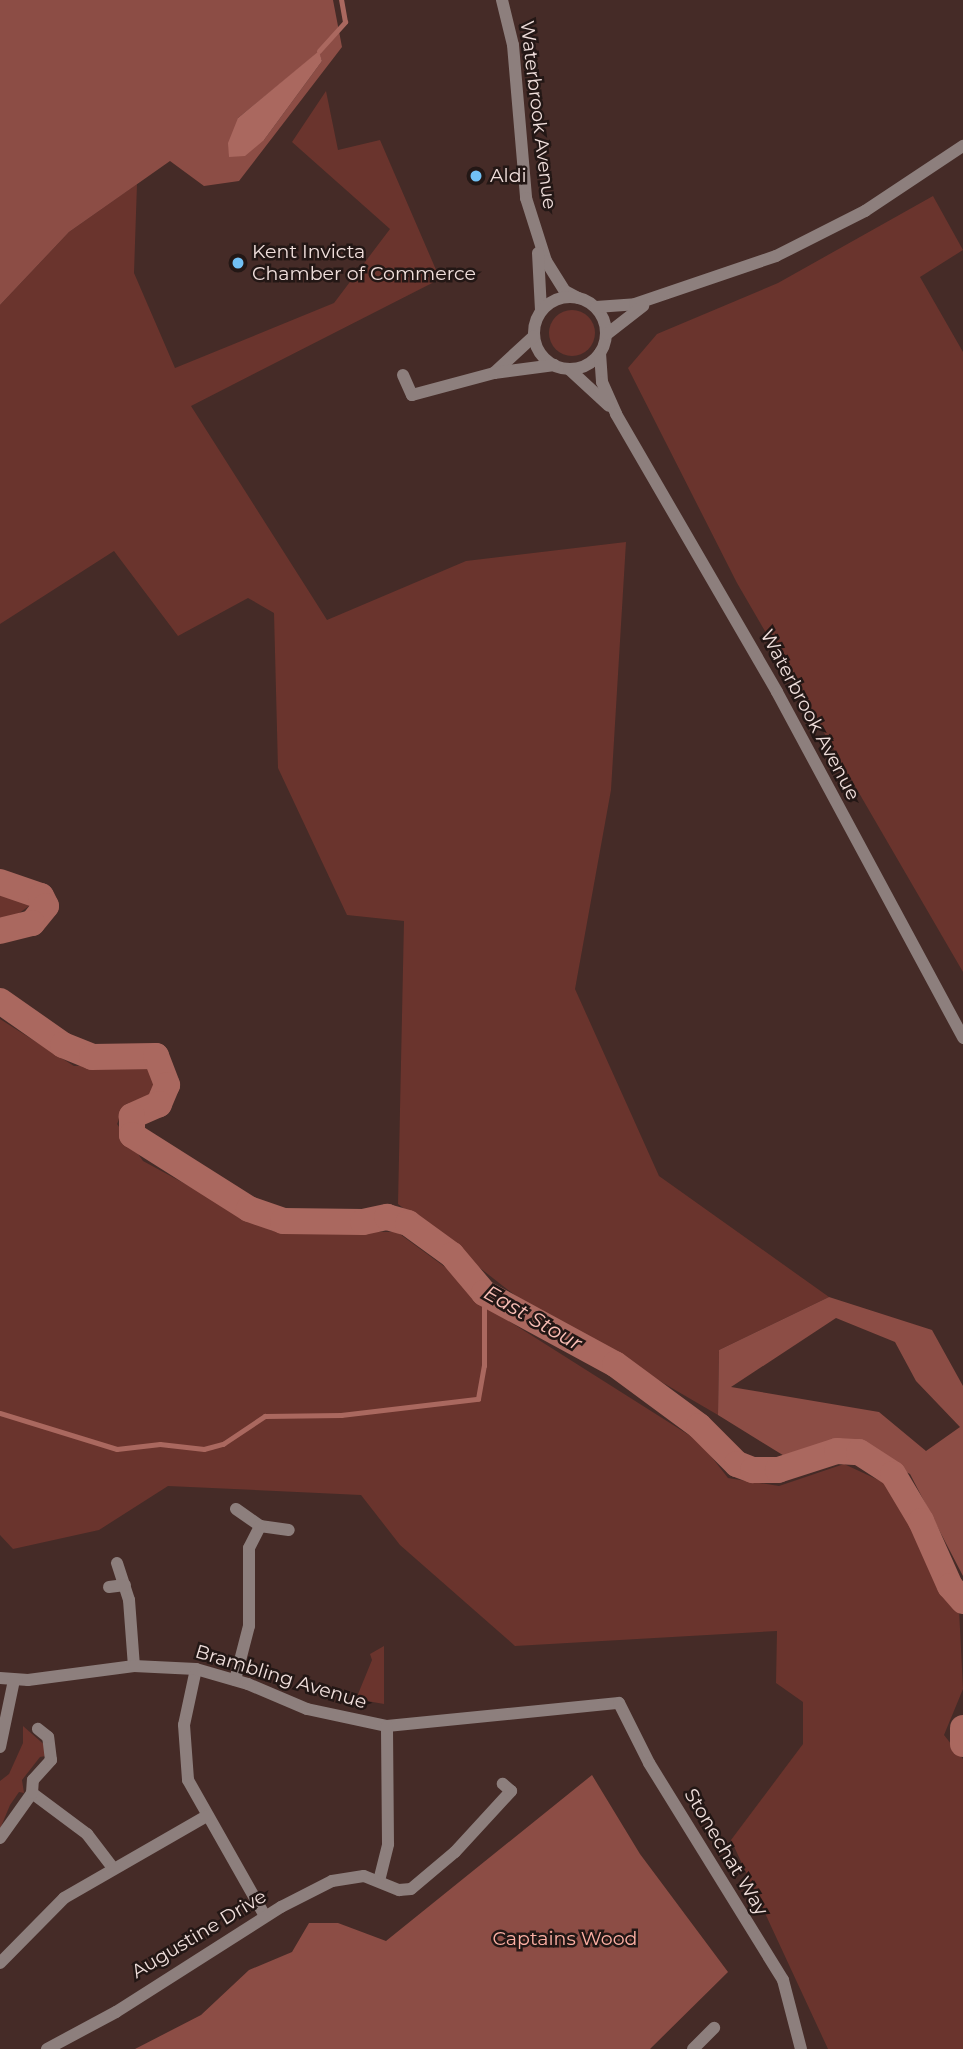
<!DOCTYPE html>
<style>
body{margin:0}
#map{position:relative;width:963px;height:2049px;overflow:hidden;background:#452b27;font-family:Montserrat,sans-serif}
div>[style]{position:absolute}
.green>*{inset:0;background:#6a342d}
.round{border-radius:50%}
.forest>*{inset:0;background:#8c4d45}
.water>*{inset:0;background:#aa685f}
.stream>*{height:4.5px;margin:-2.25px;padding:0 2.25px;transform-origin:2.25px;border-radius:2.25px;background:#aa685f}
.river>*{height:26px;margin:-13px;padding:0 13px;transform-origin:13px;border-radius:13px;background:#aa685f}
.minor>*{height:12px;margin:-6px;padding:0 6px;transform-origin:6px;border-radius:6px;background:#8d7f7d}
.minor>.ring{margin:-6px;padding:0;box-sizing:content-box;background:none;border:12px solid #8d7f7d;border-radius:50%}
.dots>*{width:19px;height:19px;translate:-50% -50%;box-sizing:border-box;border:4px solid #231715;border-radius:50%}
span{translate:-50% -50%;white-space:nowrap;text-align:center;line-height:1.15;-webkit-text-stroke:5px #231715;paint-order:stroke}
.street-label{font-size:19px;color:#f0dfdc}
.poi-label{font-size:19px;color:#f0dfdc}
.left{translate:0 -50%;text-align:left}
.park-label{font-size:19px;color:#fdb0a4}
.water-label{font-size:21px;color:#fabfb6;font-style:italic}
</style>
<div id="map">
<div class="green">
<div style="clip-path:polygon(326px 91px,338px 150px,380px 140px,440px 279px,191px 406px,327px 620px,466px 561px,626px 542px,611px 790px,575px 989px,659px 1176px,829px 1297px,719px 1350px,718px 1415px,521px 1300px,398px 1204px,404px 921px,347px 915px,278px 768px,274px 613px,248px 598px,178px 636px,114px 551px,0 624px,0 305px,69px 232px,137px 184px,134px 273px,175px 368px,334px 303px,390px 229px,292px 142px)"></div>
<div style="clip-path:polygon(933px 196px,963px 250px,920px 277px,963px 352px,963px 972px,737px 583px,628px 368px,657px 334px,778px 283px)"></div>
<div class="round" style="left:549px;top:310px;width:46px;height:46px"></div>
<div style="clip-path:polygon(0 891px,32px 904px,15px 916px,0 918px)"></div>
<div style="clip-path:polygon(0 1019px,74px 1066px,149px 1063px,156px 1085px,151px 1099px,126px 1104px,117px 1124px,143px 1161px,272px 1231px,397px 1232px,456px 1275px,490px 1309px,700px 1442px,728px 1478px,779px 1486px,844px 1464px,885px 1483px,959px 1609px,963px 1689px,944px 1735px,963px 1759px,963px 2049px,828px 2049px,731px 1840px,803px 1744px,803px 1702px,776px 1683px,777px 1631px,515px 1646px,400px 1545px,361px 1495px,168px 1486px,99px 1530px,13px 1549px,0 1535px)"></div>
<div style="clip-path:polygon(384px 1646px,384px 1704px,356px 1699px,372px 1660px,370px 1654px)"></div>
<div style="clip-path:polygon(23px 1726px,48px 1748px,46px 1756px,40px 1757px,22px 1780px,24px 1793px,19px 1792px,10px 1805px,0 1829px,0 1781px,9px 1774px,23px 1743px)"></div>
</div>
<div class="forest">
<div style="clip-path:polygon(evenodd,0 0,333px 0,342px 47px,239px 181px,204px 186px,170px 161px,69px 232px,0 305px,0 0,319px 52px,322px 61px,264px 140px,238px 118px,319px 52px)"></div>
<div style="clip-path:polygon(evenodd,829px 1297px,932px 1330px,963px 1386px,963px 1576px,910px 1474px,841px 1440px,786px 1457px,718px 1415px,719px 1350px,829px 1297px,836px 1318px,895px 1342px,916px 1381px,960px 1427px,926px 1451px,879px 1412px,731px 1387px,836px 1318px)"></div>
<div style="clip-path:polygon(592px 1775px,640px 1854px,728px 1972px,650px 2049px,135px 2049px,201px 2015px,249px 1970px,292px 1952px,309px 1923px,338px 1923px,386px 1941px)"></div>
</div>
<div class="water">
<div style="clip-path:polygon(319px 51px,322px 61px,264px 140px,245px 156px,229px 157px,228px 143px,238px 118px)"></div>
</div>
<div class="stream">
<div style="left:319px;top:51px;width:39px;rotate:-48deg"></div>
<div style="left:345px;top:22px;width:22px;rotate:-100deg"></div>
<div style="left:0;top:1413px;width:122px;rotate:17.1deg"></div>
<div style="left:117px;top:1449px;width:43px;rotate:-6.6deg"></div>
<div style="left:160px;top:1444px;width:44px;rotate:6.5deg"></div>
<div style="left:204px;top:1449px;width:20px;rotate:-15deg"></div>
<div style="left:223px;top:1444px;width:50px;rotate:-33.7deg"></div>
<div style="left:265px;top:1416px;width:76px;rotate:-0.8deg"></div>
<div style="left:341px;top:1415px;width:138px;rotate:-6.7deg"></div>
<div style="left:478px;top:1399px;width:34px;rotate:-80deg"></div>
<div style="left:484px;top:1366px;width:73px;rotate:-90deg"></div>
</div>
<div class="river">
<div style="left:0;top:882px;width:43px;rotate:18.9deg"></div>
<div style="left:41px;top:896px;width:11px;rotate:63deg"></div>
<div style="left:46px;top:906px;width:22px;rotate:129deg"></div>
<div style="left:32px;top:923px;width:33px;rotate:166deg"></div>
<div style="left:0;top:1001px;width:77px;rotate:34.9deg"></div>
<div style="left:63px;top:1045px;width:31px;rotate:22deg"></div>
<div style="left:92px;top:1057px;width:64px;rotate:-0.9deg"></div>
<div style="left:156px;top:1056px;width:31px;rotate:69deg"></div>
<div style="left:167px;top:1085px;width:21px;rotate:113deg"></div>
<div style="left:159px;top:1104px;width:30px;rotate:156deg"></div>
<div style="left:132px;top:1116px;width:19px;rotate:90deg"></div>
<div style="left:132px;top:1135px;width:138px;rotate:32.3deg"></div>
<div style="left:249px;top:1209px;width:36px;rotate:19deg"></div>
<div style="left:283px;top:1221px;width:80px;rotate:0.7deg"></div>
<div style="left:363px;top:1222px;width:25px;rotate:-12deg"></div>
<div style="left:387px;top:1217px;width:22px;rotate:16deg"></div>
<div style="left:408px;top:1223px;width:54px;rotate:36deg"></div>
<div style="left:452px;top:1255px;width:50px;rotate:49.9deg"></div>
<div style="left:484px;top:1293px;width:149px;rotate:28.5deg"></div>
<div style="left:615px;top:1364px;width:104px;rotate:36.4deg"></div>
<div style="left:699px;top:1426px;width:54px;rotate:45deg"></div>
<div style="left:737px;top:1464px;width:17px;rotate:21deg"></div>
<div style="left:753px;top:1470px;width:25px"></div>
<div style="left:778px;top:1470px;width:62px;rotate:-17.9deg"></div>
<div style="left:837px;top:1451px;width:22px;rotate:3deg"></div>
<div style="left:859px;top:1452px;width:40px;rotate:32.9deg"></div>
<div style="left:893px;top:1474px;width:55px;rotate:59.2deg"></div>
<div style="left:921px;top:1521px;width:71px;rotate:66deg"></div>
<div style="left:950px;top:1586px;width:20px;rotate:49deg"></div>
<div style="left:963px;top:1728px;width:16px;rotate:90deg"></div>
</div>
<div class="minor">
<div style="left:502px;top:0;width:46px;rotate:76.3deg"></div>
<div style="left:513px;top:45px;width:154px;rotate:85.1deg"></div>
<div style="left:526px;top:198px;width:66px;rotate:72.4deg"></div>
<div style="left:546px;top:261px;width:36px;rotate:58deg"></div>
<div style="left:565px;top:291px;width:15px;rotate:28deg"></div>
<div style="left:538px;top:253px;width:58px;rotate:87deg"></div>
<div class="ring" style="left:534px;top:297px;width:60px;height:60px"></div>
<div style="left:596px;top:307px;width:39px;rotate:-4deg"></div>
<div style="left:635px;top:304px;width:149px;rotate:-18.8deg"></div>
<div style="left:776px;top:256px;width:100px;rotate:-26.8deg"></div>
<div style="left:865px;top:211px;width:118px;rotate:-33.6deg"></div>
<div style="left:607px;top:334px;width:46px;rotate:-37.9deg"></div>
<div style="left:600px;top:353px;width:29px;rotate:86deg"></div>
<div style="left:602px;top:382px;width:35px;rotate:66deg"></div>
<div style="left:616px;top:414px;width:321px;rotate:59.9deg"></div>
<div style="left:777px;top:692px;width:393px;rotate:61.7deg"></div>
<div style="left:569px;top:369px;width:54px;rotate:42.8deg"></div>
<div style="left:494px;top:373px;width:54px;rotate:-42.8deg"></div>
<div style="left:403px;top:375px;width:22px;rotate:66deg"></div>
<div style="left:412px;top:395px;width:85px;rotate:-15deg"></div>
<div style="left:494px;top:373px;width:61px;rotate:-7.6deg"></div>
<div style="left:236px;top:1509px;width:29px;rotate:35deg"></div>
<div style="left:260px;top:1526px;width:29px;rotate:8deg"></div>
<div style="left:117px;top:1563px;width:39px;rotate:72deg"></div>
<div style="left:129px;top:1600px;width:66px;rotate:85.7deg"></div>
<div style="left:109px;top:1587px;width:16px;rotate:-7deg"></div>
<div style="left:196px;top:1669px;width:57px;rotate:102.1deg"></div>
<div style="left:184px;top:1725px;width:55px;rotate:85.8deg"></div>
<div style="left:188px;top:1780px;width:156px;rotate:60.5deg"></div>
<div style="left:0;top:1678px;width:28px;rotate:4deg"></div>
<div style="left:28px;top:1680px;width:107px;rotate:-7.5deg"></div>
<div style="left:134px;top:1666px;width:62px;rotate:2.8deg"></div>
<div style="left:196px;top:1669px;width:54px;rotate:16.1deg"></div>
<div style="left:248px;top:1684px;width:64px;rotate:23deg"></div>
<div style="left:307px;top:1709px;width:82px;rotate:12deg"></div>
<div style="left:387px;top:1726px;width:233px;rotate:-5.7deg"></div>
<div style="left:619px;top:1703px;width:67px;rotate:63.4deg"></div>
<div style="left:649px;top:1763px;width:255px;rotate:58.3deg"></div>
<div style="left:783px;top:1980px;width:71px;rotate:75.4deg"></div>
<div style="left:235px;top:1680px;width:56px;rotate:-75.5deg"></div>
<div style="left:249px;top:1626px;width:78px;rotate:-90deg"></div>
<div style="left:249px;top:1548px;width:25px;rotate:-63deg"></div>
<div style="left:0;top:1747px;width:68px;rotate:-78.2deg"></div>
<div style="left:32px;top:1793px;width:69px;rotate:36.7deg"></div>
<div style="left:87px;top:1834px;width:43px;rotate:52.6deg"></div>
<div style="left:0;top:1838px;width:55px;rotate:-54.6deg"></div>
<div style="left:32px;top:1793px;width:13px;rotate:-86deg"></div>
<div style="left:33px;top:1780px;width:27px;rotate:-48deg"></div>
<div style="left:51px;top:1760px;width:23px;rotate:-97deg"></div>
<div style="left:48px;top:1737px;width:13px;rotate:-141deg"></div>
<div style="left:379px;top:1881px;width:38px;rotate:-76deg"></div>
<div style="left:388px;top:1844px;width:118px;rotate:-90.5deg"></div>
<div style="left:0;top:1963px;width:91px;rotate:-45.4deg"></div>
<div style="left:64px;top:1898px;width:163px;rotate:-29.9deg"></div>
<div style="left:47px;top:2049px;width:78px;rotate:-28.2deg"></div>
<div style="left:116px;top:2012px;width:196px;rotate:-32.5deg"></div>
<div style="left:281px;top:1907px;width:57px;rotate:-27deg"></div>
<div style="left:332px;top:1881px;width:32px;rotate:-9deg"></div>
<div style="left:364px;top:1876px;width:38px;rotate:22deg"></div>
<div style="left:399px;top:1890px;width:12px;rotate:-5deg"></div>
<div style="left:411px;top:1889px;width:57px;rotate:-40.1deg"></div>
<div style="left:455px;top:1852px;width:83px;rotate:-47.4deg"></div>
<div style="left:511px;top:1791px;width:11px;rotate:-139deg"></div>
<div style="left:693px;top:2049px;width:30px;rotate:-45deg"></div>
</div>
<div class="dots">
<div style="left:476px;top:176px;background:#72c1f5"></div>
<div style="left:238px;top:263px;background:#72c1f5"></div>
</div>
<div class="street-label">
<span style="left:538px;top:115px;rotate:83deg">Waterbrook Avenue</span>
<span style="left:810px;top:715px;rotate:62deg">Waterbrook Avenue</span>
<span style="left:281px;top:1677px;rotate:17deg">Brambling Avenue</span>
<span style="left:726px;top:1852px;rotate:59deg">Stonechat Way</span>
<span style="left:199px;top:1934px;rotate:-31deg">Augustine Drive</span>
</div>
<div class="poi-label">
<span class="left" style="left:490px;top:176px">Aldi</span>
<span class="left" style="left:252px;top:263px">Kent Invicta<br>Chamber of Commerce</span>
</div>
<div class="park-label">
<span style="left:565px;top:1939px">Captains Wood</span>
</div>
<div class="water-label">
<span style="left:533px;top:1318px;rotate:30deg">East Stour</span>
</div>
</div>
